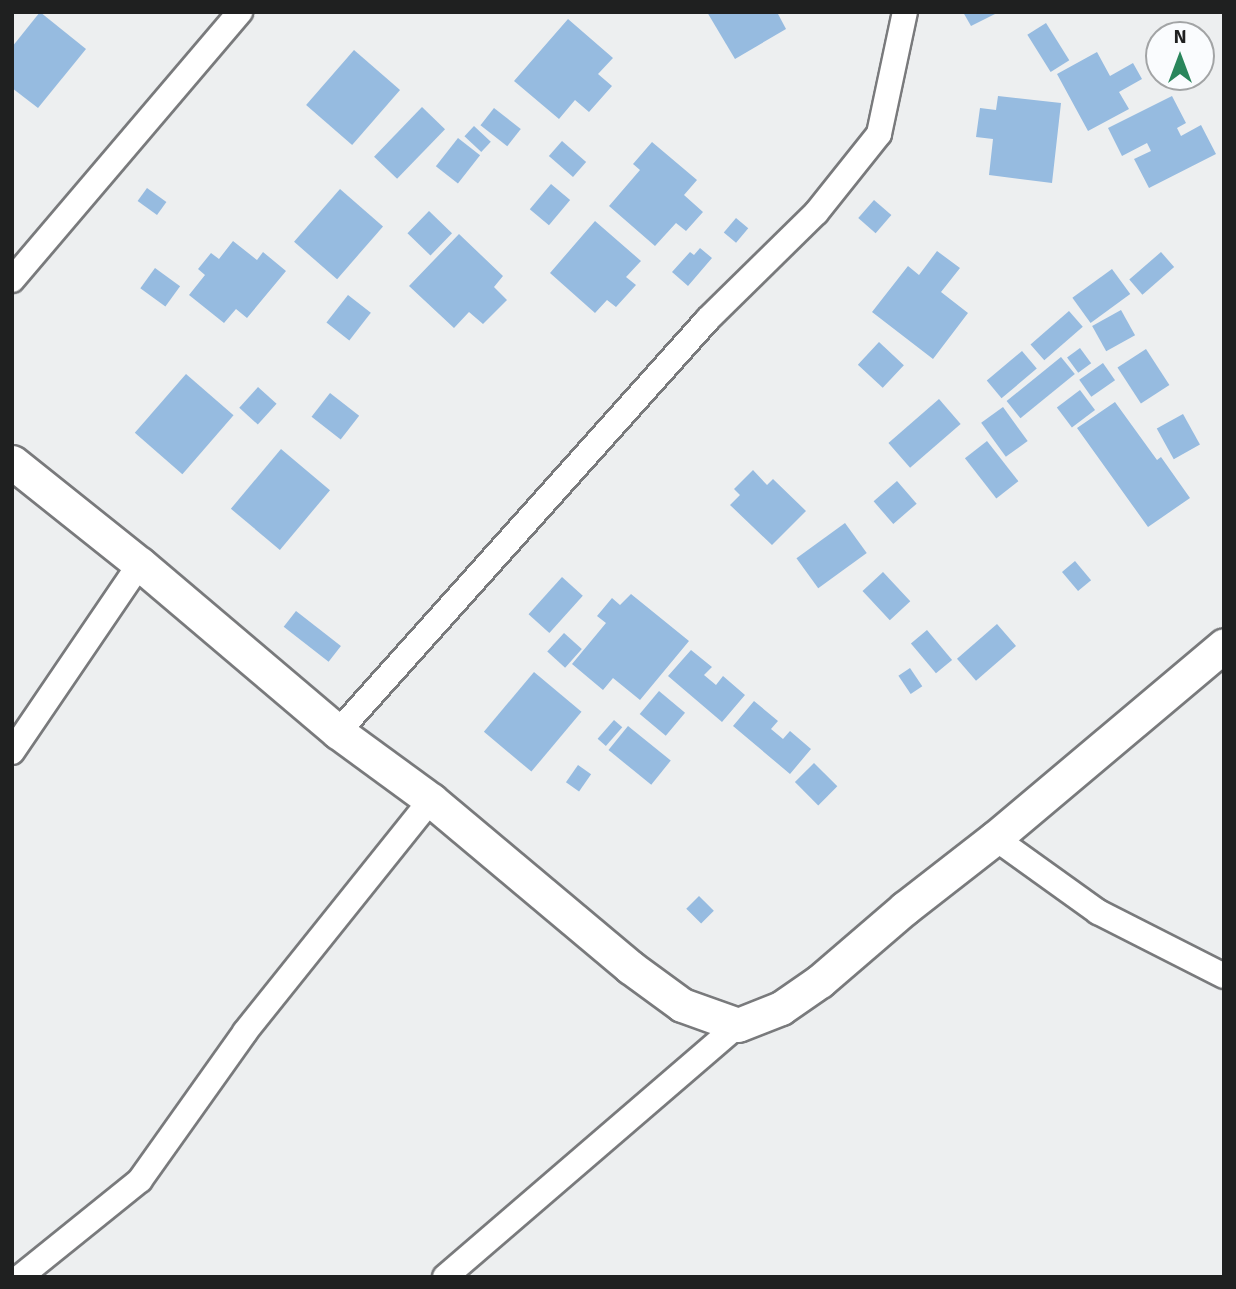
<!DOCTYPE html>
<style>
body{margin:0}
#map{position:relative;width:1236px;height:1289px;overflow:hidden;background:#edeff0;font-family:Signika,sans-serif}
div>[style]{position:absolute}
.building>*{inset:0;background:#96bbe0;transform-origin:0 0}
.roads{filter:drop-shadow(2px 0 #797a7c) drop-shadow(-2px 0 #797a7c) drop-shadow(0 2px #797a7c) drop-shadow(0 -2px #797a7c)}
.street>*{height:24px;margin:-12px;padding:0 12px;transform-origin:12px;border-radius:12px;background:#fff}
.secondary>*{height:33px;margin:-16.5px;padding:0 16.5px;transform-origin:16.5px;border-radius:16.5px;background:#fff}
span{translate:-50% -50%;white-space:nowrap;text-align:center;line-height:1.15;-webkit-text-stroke:7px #fafcfe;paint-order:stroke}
.frame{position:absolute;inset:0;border:14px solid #1f2020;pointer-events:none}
.north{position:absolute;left:1145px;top:21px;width:70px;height:70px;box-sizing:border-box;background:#fafcfe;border:2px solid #a2a4a5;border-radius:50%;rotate:0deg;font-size:19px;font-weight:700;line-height:28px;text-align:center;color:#1f2020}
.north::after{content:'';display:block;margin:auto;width:24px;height:32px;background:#2a865c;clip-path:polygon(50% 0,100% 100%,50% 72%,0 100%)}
</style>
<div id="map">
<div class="building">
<div style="clip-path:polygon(40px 12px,86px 49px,38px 108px,12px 88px,12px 47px)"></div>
<div style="clip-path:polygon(707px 12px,777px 12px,786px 29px,735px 59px)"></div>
<div style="clip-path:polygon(963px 12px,999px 12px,971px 26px)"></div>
<div style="clip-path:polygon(568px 19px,613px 58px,598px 74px,612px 86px,589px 112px,575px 100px,559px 119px,514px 81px)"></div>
<div style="left:1046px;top:23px;width:44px;height:22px;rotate:58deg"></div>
<div style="left:354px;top:50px;width:61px;height:73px;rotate:41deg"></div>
<div style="clip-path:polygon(1097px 52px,1110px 76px,1133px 63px,1142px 79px,1119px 92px,1129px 109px,1088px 131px,1057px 74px)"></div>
<div style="clip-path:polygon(998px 96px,1061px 103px,1052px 183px,989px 175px,993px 139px,976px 137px,980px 108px,996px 110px)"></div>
<div style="clip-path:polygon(1172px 96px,1186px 123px,1177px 128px,1181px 136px,1201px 125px,1216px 154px,1149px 188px,1134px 159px,1151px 151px,1147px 143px,1122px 156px,1108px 128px)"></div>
<div style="left:422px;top:107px;width:32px;height:69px;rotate:44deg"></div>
<div style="left:494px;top:108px;width:34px;height:22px;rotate:38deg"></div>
<div style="left:474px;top:126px;width:23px;height:14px;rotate:43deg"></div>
<div style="left:458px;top:138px;width:28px;height:36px;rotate:38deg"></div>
<div style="left:562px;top:141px;width:32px;height:20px;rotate:41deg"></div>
<div style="clip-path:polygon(652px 142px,697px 180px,684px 195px,703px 212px,686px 231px,676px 223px,655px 246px,609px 206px,640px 170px,633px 164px)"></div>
<div style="left:551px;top:184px;width:25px;height:33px;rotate:40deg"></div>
<div style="left:147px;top:188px;width:24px;height:16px;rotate:36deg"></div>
<div style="left:340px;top:189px;width:57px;height:70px;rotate:41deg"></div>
<div style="left:874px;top:200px;width:23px;height:24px;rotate:41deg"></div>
<div style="left:429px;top:211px;width:32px;height:31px;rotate:44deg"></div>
<div style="left:736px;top:218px;width:16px;height:19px;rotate:40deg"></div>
<div style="clip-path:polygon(595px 221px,641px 261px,626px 277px,636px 285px,616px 307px,607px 300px,595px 313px,550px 273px)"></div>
<div style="clip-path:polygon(459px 234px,503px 276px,494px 287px,507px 300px,483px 324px,469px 312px,454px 328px,409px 286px)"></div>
<div style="clip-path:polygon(233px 241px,257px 260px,263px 252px,286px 271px,247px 318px,236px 309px,224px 323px,189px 295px,205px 275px,198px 269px,211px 253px,219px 259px)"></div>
<div style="clip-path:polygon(700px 248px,712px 258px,688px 286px,672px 272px,690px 252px,694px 255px)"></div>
<div style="clip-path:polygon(937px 251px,960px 268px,941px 292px,968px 313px,933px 359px,872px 312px,908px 266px,919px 275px)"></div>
<div style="left:1161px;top:252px;width:20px;height:42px;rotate:49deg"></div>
<div style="left:155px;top:268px;width:31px;height:25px;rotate:36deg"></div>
<div style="left:1112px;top:269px;width:31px;height:49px;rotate:54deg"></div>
<div style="left:348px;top:295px;width:29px;height:35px;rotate:38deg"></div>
<div style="left:1121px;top:310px;width:29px;height:33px;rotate:61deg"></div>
<div style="left:1069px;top:311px;width:21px;height:51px;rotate:49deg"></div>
<div style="left:879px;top:342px;width:34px;height:31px;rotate:43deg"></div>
<div style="left:1080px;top:348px;width:19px;height:16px;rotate:54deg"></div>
<div style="left:1146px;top:349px;width:43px;height:34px;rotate:57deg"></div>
<div style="left:1022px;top:351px;width:23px;height:46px;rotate:50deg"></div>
<div style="left:1061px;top:357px;width:22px;height:70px;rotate:51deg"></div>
<div style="left:1103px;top:363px;width:21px;height:29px;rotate:55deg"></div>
<div style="left:186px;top:374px;width:63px;height:78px;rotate:41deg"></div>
<div style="left:258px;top:387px;width:25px;height:28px;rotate:42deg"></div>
<div style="left:1080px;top:390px;width:25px;height:29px;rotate:53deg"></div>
<div style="left:330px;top:393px;width:37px;height:30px;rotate:38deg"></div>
<div style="left:939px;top:399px;width:33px;height:67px;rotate:49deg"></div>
<div style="clip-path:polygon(1115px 402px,1157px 460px,1161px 457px,1190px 498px,1148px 527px,1077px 428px)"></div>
<div style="left:1003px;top:407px;width:42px;height:27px;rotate:54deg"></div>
<div style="left:1183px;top:414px;width:35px;height:30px;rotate:61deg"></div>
<div style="left:987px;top:441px;width:51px;height:28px;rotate:52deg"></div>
<div style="left:281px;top:449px;width:64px;height:78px;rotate:40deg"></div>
<div style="clip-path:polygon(753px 470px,767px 485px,773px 479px,806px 511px,772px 545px,730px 505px,740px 495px,734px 489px)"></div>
<div style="left:897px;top:481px;width:30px;height:31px;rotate:49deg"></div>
<div style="left:845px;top:523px;width:37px;height:60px;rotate:54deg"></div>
<div style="left:1075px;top:561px;width:25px;height:17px;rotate:50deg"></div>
<div style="left:883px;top:572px;width:40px;height:28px;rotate:47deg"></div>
<div style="left:562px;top:577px;width:28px;height:50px;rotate:42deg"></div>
<div style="clip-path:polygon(631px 594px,689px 641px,640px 700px,613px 678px,603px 690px,572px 664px,606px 623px,597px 616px,612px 598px,620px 605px)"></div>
<div style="left:296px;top:611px;width:57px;height:20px;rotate:38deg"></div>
<div style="left:997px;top:624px;width:29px;height:53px;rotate:49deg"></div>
<div style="left:927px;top:630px;width:39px;height:21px;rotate:50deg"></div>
<div style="left:564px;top:633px;width:24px;height:25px;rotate:42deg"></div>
<div style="clip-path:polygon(691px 650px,712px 667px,704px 675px,716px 685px,723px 676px,745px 695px,722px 722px,668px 676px)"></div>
<div style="left:910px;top:668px;width:22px;height:14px;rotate:56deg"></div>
<div style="left:534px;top:672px;width:62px;height:78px;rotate:40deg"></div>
<div style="left:659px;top:691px;width:34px;height:30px;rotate:40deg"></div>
<div style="clip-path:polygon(754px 701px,778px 721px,771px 729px,783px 739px,790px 731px,811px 749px,790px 774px,733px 726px)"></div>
<div style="left:614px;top:720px;width:11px;height:25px;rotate:41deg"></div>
<div style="left:628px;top:726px;width:55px;height:31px;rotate:39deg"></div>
<div style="left:814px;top:763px;width:33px;height:27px;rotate:45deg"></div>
<div style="left:578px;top:765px;width:16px;height:21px;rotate:35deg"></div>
<div style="left:699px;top:896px;width:21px;height:18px;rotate:45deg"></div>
</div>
<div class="roads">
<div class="street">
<div style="left:12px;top:280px;width:352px;rotate:-49.6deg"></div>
<div style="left:338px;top:732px;width:554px;rotate:-48.14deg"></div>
<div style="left:708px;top:319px;width:151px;rotate:-44.5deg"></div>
<div style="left:816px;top:213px;width:101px;rotate:-51.4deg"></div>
<div style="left:879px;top:134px;width:125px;rotate:-78deg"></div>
<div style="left:12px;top:752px;width:227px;rotate:-55.8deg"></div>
<div style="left:995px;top:838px;width:127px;rotate:35.7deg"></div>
<div style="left:1098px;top:912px;width:141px;rotate:26.9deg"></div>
<div style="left:20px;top:1277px;width:154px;rotate:-38.9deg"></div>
<div style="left:140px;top:1180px;width:181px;rotate:-54.6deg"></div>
<div style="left:245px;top:1032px;width:297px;rotate:-51.3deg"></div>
<div style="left:445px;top:1277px;width:386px;rotate:-40.7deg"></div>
</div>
<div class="secondary">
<div style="left:12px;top:462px;width:164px;rotate:38.6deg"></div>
<div style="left:140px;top:564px;width:260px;rotate:40.3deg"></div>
<div style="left:338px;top:732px;width:115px;rotate:36.2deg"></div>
<div style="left:431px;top:800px;width:260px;rotate:40deg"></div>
<div style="left:630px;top:967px;width:64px;rotate:36.2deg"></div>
<div style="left:682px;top:1005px;width:59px;rotate:19.7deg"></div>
<div style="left:738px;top:1025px;width:46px;rotate:-21.6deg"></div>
<div style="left:781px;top:1008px;width:47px;rotate:-34.7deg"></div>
<div style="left:820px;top:981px;width:112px;rotate:-40.7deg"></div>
<div style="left:905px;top:908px;width:114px;rotate:-37.9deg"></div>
<div style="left:995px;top:838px;width:299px;rotate:-40.1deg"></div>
</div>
</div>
<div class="frame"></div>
<div class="north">N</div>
</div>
